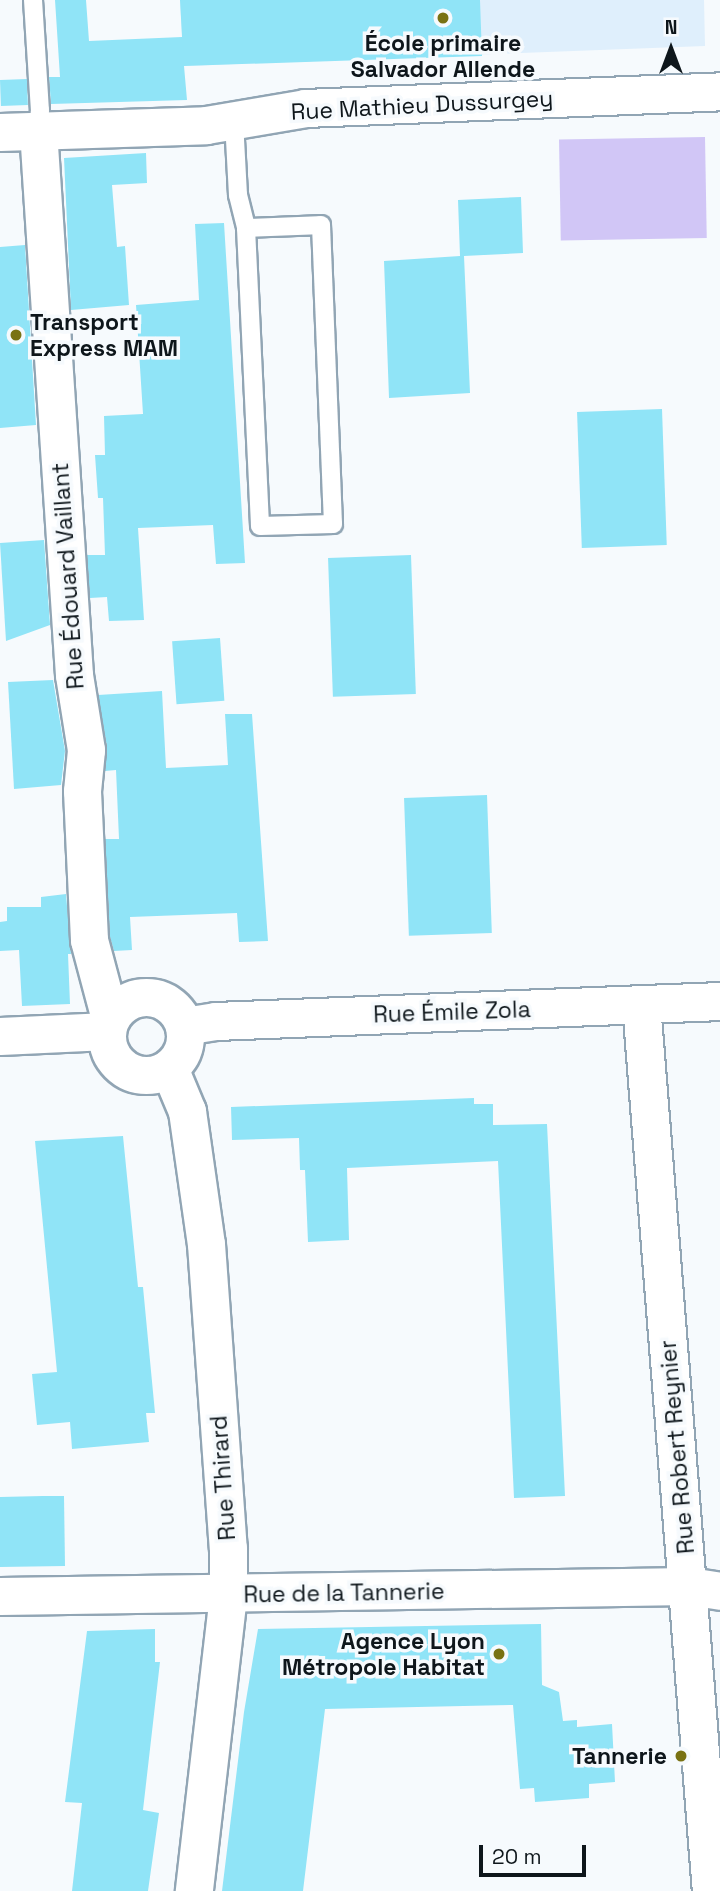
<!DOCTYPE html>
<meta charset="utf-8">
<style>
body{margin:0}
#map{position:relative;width:720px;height:1891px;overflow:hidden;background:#f6fafd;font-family:"Space Grotesk",sans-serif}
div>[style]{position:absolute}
.built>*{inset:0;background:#dfeffc}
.green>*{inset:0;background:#d1c6f6;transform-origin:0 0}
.building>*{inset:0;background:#90e4f7;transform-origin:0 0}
.roads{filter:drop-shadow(2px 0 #91a5b4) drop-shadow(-2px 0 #91a5b4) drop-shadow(0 2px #91a5b4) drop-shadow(0 -2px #91a5b4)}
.lane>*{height:18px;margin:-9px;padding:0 9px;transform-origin:9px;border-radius:9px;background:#fff}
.street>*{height:37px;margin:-18.5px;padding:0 18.5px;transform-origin:18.5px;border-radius:18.5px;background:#fff}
.street>.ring{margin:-18.5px;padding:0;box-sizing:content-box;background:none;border:37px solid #fff;border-radius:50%}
.dots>*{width:19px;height:19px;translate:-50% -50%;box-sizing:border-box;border:4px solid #f6fafd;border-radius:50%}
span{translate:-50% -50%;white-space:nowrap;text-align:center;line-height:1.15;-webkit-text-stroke:7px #f6fafd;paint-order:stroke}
.poi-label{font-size:23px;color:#0e161b;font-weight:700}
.left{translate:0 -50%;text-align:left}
.right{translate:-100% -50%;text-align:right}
.street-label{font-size:23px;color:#0e161b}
.north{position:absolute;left:636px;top:14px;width:70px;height:70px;-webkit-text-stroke:5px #f6fafd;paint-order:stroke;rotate:0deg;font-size:19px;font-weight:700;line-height:28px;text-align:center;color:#0e161b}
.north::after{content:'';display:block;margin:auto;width:24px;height:32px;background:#0e161b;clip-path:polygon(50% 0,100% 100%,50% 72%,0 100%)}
.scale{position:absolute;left:479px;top:1845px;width:107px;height:32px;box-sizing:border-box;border:4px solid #0e161b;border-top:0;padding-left:9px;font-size:21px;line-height:24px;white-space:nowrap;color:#0e161b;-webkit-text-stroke:5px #f6fafd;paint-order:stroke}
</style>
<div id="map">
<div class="built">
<div style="clip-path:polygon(180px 0,704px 0,705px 46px,184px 66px)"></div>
</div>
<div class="green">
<div style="left:705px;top:137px;width:101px;height:146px;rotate:89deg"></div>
</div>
<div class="building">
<div style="clip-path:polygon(55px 0,86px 0,89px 41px,182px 37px,180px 0,480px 0,482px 56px,184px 66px,187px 100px,51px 104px,49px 77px,60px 77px)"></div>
<div style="left:27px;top:79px;width:26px;height:27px;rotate:88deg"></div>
<div style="clip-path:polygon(146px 153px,147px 183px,112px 185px,117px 247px,125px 246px,129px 305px,71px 310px,64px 158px)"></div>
<div style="clip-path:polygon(521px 197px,523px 253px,464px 256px,470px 393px,389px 398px,384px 261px,460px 256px,458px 200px)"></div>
<div style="clip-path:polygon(224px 223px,245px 563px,216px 564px,213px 525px,138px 528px,144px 620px,109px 621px,107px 597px,90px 598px,87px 555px,105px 555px,103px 498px,98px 498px,95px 455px,105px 455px,104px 416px,143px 414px,136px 305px,199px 300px,195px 224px)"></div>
<div style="clip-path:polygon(25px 245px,36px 425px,0 428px,0 247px)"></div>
<div style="left:662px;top:409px;width:136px;height:85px;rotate:88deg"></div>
<div style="clip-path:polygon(44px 540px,50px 625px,6px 641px,0 543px)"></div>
<div style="left:411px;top:555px;width:139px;height:83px;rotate:88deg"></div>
<div style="left:220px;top:638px;width:63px;height:48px;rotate:86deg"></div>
<div style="clip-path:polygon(53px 680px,65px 751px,61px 785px,14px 789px,8px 682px)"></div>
<div style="clip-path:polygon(162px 691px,166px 768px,228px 765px,225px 714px,252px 714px,268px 941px,239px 942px,237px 913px,130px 917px,132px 950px,114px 951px,110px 937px,105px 839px,119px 839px,116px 770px,105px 771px,107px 747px,98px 695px)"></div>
<div style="left:487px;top:795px;width:138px;height:83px;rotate:88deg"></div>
<div style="clip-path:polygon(66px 894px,71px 954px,68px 954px,70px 1004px,22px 1006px,19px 950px,0 951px,0 922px,7px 921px,7px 907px,41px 907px,41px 897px)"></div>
<div style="clip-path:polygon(474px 1098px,474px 1104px,493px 1104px,493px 1125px,547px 1124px,565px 1496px,514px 1498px,498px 1161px,347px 1168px,349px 1240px,308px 1242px,305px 1170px,300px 1170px,299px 1138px,232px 1140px,231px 1107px)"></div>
<div style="clip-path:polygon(123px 1136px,138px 1287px,143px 1287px,155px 1413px,146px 1413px,149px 1442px,72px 1449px,70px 1422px,37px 1425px,32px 1374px,57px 1372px,35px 1141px)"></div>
<div style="clip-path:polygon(43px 1496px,64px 1496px,65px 1566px,0 1567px,0 1497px)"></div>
<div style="clip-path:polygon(541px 1624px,542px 1685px,559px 1692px,563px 1721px,577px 1720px,577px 1727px,612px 1724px,615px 1782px,589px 1784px,589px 1798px,535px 1802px,534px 1788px,520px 1789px,513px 1705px,325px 1709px,303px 1891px,222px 1891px,244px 1712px,258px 1629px)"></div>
<div style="clip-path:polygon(155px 1629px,155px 1662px,160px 1662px,143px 1810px,159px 1813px,148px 1891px,72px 1891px,82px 1803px,65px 1802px,87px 1631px)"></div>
</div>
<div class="roads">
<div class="lane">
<div style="left:33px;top:0;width:110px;rotate:86.4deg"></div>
<div style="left:40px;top:110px;width:20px;rotate:96deg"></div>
<div style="left:234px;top:121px;width:74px;rotate:86.9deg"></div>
<div style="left:238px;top:195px;width:34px;rotate:76deg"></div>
<div style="left:246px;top:228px;width:298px;rotate:87.3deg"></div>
<div style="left:260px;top:526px;width:73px;rotate:-1.6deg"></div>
<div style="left:333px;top:524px;width:299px;rotate:-92.3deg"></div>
<div style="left:321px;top:225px;width:75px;rotate:177.7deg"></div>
</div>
<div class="street">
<div style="left:38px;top:130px;width:546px;rotate:86.22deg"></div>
<div style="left:74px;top:675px;width:76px;rotate:80.9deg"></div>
<div style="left:86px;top:750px;width:41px;rotate:95.6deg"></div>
<div style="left:82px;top:791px;width:149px;rotate:87.3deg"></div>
<div style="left:89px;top:940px;width:82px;rotate:75.1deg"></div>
<div style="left:0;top:132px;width:206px;rotate:-1.9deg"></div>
<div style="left:206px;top:125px;width:100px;rotate:-9.7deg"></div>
<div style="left:305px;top:108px;width:415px;rotate:-2.3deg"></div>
<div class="ring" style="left:107px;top:997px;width:41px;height:41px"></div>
<div style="left:641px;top:1004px;width:890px;rotate:85.49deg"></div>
<div style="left:184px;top:1026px;width:32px;rotate:-9deg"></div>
<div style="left:216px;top:1021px;width:504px;rotate:-2.27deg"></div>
<div style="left:0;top:1036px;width:107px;rotate:-2.7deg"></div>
<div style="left:169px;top:1068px;width:47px;rotate:67.3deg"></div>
<div style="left:187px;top:1111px;width:134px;rotate:81.9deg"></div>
<div style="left:206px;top:1244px;width:305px;rotate:85.9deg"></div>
<div style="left:228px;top:1548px;width:47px;rotate:90deg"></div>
<div style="left:228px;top:1595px;width:298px;rotate:96.6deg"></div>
<div style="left:0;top:1596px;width:689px;rotate:-0.83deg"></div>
<div style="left:689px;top:1586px;width:31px;rotate:9deg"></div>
</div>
</div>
<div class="dots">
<div style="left:443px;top:18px;background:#797213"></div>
<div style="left:16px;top:335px;background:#797213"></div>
<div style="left:499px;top:1654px;background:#797213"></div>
<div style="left:681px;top:1756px;background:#797213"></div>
</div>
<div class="poi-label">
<span style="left:443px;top:56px">École primaire<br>Salvador Allende</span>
<span class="left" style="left:30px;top:335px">Transport<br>Express MAM</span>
<span class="right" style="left:485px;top:1654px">Agence Lyon<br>Métropole Habitat</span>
<span class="right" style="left:667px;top:1756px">Tannerie</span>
</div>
<div class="street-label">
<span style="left:422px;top:105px;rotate:-3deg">Rue Mathieu Dussurgey</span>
<span style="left:68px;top:576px;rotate:-94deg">Rue Édouard Vaillant</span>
<span style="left:452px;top:1012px;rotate:-2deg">Rue Émile Zola</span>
<span style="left:677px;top:1447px;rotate:-95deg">Rue Robert Reynier</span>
<span style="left:223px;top:1478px;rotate:-94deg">Rue Thirard</span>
<span style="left:344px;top:1593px;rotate:-1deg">Rue de la Tannerie</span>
</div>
<div class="north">N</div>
<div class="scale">20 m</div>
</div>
